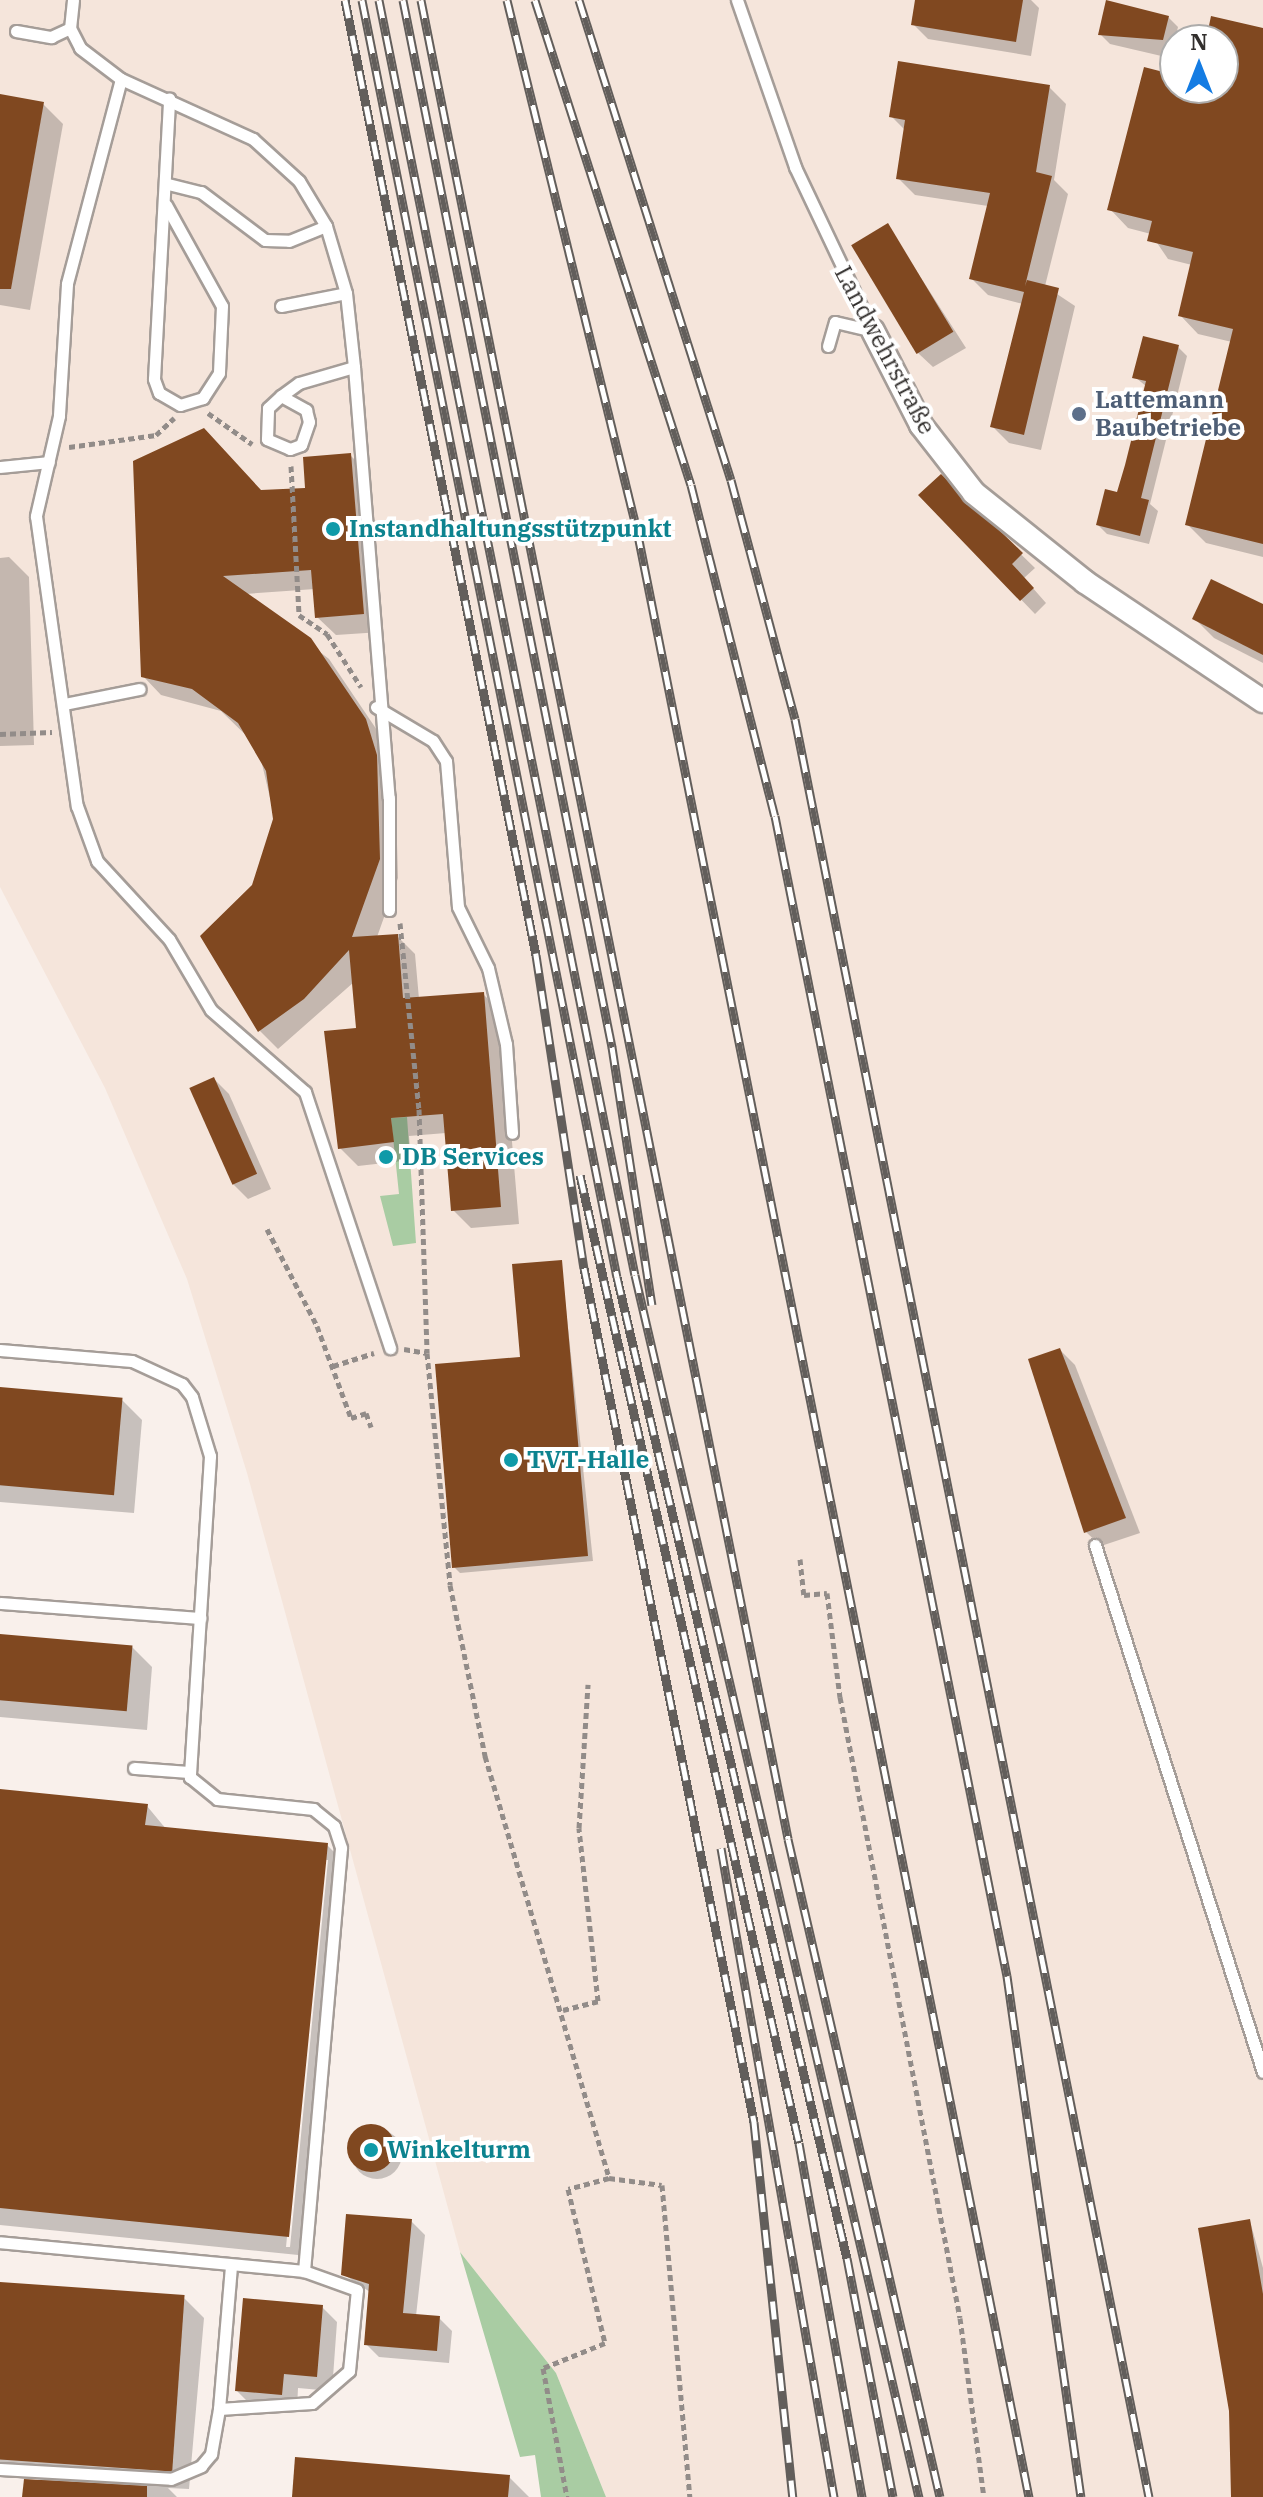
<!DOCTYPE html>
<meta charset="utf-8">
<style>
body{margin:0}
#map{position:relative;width:1263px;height:2497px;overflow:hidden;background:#f9f0eb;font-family:"IBM Plex Serif",serif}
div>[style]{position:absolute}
.built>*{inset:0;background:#f5e5db}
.green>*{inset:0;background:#a9cca3}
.shadow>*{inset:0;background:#0003}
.round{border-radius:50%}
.building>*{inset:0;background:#804820;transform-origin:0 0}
.path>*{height:5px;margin-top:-2.5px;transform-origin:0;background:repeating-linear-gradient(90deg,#928c89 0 6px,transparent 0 10px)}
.roads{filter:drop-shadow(2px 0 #a59d98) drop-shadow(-2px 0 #a59d98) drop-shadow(0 2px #a59d98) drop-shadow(0 -2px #a59d98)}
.lane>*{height:11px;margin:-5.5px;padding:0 5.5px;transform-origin:5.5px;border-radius:5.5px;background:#fff}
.street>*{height:22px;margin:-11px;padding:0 11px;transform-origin:11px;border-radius:11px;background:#fff}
.rail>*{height:9px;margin-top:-4.5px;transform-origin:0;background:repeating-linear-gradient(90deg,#fff 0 18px,#625e5b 0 36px);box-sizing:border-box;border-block:2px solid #625e5b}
.dots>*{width:22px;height:22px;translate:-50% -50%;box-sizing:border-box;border:4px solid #fff;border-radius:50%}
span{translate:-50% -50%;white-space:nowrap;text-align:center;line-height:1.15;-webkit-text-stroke:8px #fff;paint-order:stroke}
.street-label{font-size:24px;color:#322f2d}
.service-label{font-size:24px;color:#4e5e75;font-weight:700}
.left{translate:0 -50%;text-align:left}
.culture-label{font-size:24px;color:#0d838f;font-weight:700}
.north{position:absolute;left:1159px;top:24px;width:80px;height:80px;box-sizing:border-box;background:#fff;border:2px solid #adacab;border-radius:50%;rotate:0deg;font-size:22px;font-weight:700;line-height:32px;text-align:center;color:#322f2d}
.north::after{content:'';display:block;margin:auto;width:28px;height:36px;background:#147ce3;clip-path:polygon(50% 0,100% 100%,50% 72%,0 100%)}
</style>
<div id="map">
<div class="built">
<div style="clip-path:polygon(evenodd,0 0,1263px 0,1263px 2497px,606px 2497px,556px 2373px,460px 2252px,247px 1473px,187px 1279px,105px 1088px,0 887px,0 0,1175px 40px,1223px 40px,1223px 88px,1175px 88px,1175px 40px)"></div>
</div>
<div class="green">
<div style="clip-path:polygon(407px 1117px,416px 1243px,393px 1246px,380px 1196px,399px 1194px,391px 1118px)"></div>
<div style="clip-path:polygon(460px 2252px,556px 2373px,606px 2497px,541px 2497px,535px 2455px,520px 2457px)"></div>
</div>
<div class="shadow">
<div style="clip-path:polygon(917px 0,1031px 0,1039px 8px,1031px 56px,928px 39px,913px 24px)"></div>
<div style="clip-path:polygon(1168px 17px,1178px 27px,1170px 58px,1110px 44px,1100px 34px)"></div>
<div style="clip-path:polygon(1263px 30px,1263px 557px,1206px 543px,1187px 524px,1232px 342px,1198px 334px,1180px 315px,1192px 265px,1168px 259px,1151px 234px,1128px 228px,1110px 209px,1175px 77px,1175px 88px,1223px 88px,1223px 40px,1208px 40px)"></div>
<div style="clip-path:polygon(1049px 87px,1066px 104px,1054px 180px,1068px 194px,1045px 286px,1075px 306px,1041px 450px,1009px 443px,992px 426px,1023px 304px,988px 295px,971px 278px,988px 206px,915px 195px,898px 178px,905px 130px,891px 116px)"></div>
<div style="clip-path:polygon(0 96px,43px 104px,63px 124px,30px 310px,0 305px)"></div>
<div style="clip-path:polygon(887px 225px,966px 348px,933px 367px,918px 353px)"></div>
<div style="clip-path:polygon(1178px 347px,1187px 356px,1150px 504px,1158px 511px,1149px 544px,1107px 534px,1098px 525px,1118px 494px,1147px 387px,1135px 377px)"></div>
<div style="clip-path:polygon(350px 455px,369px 474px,381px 632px,336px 635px,317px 617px,315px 589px,245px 594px,329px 659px,383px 739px,395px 775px,398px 878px,377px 937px,397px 936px,415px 954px,419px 999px,483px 994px,501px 1012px,519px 1224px,471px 1228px,453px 1210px,446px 1133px,409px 1136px,411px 1160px,358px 1166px,340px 1148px,358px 1029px,354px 982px,278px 1049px,260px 1031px,254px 886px,275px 819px,258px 747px,221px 711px,161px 695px,143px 676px,261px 492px,308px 490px)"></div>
<div style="clip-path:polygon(941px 476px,1035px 568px,1024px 578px,1046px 603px,1035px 614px,921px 495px)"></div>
<div style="clip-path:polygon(9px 557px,29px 577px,34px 745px,0 746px,0 558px)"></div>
<div style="clip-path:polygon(1263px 607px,1263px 663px,1214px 638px,1194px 618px)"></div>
<div style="clip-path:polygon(214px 1079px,229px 1094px,271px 1189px,248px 1199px,233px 1184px)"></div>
<div style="clip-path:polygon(561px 1262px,593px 1561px,460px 1573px,454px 1567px,522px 1359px)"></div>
<div style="clip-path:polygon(1060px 1350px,1075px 1365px,1140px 1533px,1101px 1546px,1086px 1532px)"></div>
<div style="clip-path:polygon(0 1389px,122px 1400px,142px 1420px,134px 1513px,0 1502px)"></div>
<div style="clip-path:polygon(0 1636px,132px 1647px,152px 1667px,147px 1730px,0 1717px)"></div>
<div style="clip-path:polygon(evenodd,0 1791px,147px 1806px,166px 1829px,327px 1845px,347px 1865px,308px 2256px,0 2225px,0 1791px,324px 1860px,328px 1860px,290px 2247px,286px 2247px,324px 1860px)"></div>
<div class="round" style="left:352px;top:2129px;width:50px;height:50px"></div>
<div style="clip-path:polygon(411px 2221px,425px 2235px,416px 2316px,439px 2318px,452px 2331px,449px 2363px,379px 2357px,366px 2344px,370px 2292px,343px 2274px)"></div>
<div style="clip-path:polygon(1250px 2221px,1263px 2268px,1263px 2497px,1236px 2497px,1231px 2411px)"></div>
<div style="clip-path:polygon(0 2284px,184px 2298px,204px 2318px,189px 2489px,168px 2488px,177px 2497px,24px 2497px,46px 2478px,0 2475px)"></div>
<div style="clip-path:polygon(322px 2307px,337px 2322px,332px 2391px,298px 2388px,297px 2409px,252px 2406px,237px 2391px)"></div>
<div style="clip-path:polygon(509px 2477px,529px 2497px,294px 2497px)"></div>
</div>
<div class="building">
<div style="clip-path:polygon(915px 0,1023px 0,1016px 42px,911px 25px)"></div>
<div style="clip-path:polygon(1106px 0,1169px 16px,1163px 40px,1098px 35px)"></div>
<div style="clip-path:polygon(1211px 16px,1263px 28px,1263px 544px,1185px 525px,1233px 329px,1178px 316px,1193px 252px,1147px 241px,1152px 221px,1107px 210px,1144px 67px,1175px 75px,1175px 88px,1223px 88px,1223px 40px,1206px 40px)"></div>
<div style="clip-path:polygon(898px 61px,1050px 85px,1036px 172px,1052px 176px,1025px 286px,1027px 280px,1059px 288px,1024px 435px,990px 427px,1024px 292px,969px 279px,990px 193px,896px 179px,905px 120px,889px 117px)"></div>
<div style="clip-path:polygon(0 94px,44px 102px,11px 289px,0 289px)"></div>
<div style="left:888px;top:223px;width:127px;height:43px;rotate:59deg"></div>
<div style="clip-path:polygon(1143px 336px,1179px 345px,1141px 498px,1149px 500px,1140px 536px,1096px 525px,1105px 489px,1117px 492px,1125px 465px,1146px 381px,1132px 378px)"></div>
<div style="clip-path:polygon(204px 428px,261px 490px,305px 488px,303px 457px,351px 453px,364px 614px,315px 618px,311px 570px,223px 576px,311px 638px,366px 719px,377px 755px,380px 859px,352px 937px,398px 934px,403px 998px,484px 992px,501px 1207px,451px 1211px,443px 1114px,391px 1118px,394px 1142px,338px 1149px,324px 1031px,356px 1028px,349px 950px,304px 999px,258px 1032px,200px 936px,252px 885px,273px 819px,266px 771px,238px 723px,192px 689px,141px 677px,133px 461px)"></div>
<div style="clip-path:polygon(941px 474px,1023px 553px,1012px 564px,1034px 588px,1020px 601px,918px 495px)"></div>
<div style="clip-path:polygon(1211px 579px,1263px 604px,1263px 655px,1192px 619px)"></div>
<div style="left:214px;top:1077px;width:106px;height:27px;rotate:66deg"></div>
<div style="clip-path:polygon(562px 1260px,588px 1556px,452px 1568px,435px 1364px,520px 1357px,512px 1264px)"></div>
<div style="clip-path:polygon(1060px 1348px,1126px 1518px,1084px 1533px,1028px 1359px)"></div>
<div style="left:0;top:1387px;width:123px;height:98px;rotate:5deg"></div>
<div style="left:0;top:1634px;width:133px;height:66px;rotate:5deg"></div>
<div style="clip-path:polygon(0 1789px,148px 1804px,145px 1825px,328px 1843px,289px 2237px,0 2208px)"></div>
<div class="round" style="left:347px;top:2124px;width:48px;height:48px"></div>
<div style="clip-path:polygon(346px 2214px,412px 2219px,403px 2313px,440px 2316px,437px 2351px,364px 2345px,369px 2284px,341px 2275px)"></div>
<div style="clip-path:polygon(1250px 2219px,1263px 2294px,1263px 2497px,1231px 2497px,1229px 2411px,1198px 2228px)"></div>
<div style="left:0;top:2282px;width:185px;height:177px;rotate:4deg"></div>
<div style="clip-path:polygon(243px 2298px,323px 2305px,317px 2377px,284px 2374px,282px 2395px,235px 2391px)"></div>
<div style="clip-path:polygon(295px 2457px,510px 2475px,508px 2497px,292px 2497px)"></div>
<div style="clip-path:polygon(24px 2479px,147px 2486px,147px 2497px,22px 2497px)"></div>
</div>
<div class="path">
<div style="left:208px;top:413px;width:54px;rotate:35.2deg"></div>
<div style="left:69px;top:447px;width:88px;rotate:-7.9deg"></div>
<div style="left:156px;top:435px;width:25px;rotate:-43deg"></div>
<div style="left:291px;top:466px;width:149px;rotate:86.9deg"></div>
<div style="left:299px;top:615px;width:34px;rotate:34deg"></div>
<div style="left:327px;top:634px;width:63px;rotate:57.3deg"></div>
<div style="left:0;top:734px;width:52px;rotate:-2.2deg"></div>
<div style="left:400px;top:923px;width:187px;rotate:84.2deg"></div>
<div style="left:419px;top:1109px;width:244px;rotate:88.1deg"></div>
<div style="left:427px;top:1353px;width:233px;rotate:84.3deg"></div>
<div style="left:450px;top:1585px;width:175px;rotate:78.4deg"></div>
<div style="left:485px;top:1756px;width:440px;rotate:73.6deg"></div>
<div style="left:609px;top:2178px;width:42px;rotate:165deg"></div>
<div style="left:568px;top:2189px;width:158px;rotate:76.5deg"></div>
<div style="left:605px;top:2343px;width:67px;rotate:158deg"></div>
<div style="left:543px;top:2368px;width:131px;rotate:79.5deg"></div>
<div style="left:267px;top:1229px;width:109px;rotate:62.7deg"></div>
<div style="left:317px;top:1326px;width:98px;rotate:69.7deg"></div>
<div style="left:351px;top:1418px;width:16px;rotate:-18deg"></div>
<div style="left:366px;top:1413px;width:15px;rotate:70deg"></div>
<div style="left:404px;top:1349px;width:23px;rotate:10deg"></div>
<div style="left:333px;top:1366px;width:43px;rotate:-17.6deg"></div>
<div style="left:800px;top:1559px;width:36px;rotate:84deg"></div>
<div style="left:804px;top:1595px;width:23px;rotate:-5deg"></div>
<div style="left:827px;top:1593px;width:105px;rotate:82.9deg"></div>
<div style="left:840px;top:1697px;width:632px;rotate:79.06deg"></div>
<div style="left:960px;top:2318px;width:181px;rotate:82.4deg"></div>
<div style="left:563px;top:2010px;width:36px;rotate:-14deg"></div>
<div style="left:598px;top:2001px;width:174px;rotate:-96.3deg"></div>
<div style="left:579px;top:1828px;width:144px;rotate:-86.4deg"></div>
<div style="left:609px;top:2178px;width:53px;rotate:7.5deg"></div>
<div style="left:662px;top:2185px;width:313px;rotate:84.9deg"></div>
</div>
<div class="roads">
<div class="lane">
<div style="left:73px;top:0;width:28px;rotate:96deg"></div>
<div style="left:70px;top:28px;width:22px;rotate:63deg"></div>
<div style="left:80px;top:48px;width:51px;rotate:37.1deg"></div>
<div style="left:121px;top:79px;width:145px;rotate:24.4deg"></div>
<div style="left:253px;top:139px;width:62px;rotate:42.4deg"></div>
<div style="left:299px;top:181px;width:52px;rotate:59deg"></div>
<div style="left:326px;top:226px;width:70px;rotate:73.4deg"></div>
<div style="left:346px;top:293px;width:74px;rotate:83.8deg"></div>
<div style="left:354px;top:367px;width:432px;rotate:85.4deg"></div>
<div style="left:389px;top:798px;width:112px;rotate:90deg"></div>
<div style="left:737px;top:0;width:177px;rotate:70.8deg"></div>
<div style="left:795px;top:167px;width:182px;rotate:64.6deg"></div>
<div style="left:16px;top:31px;width:36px;rotate:10deg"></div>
<div style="left:51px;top:37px;width:21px;rotate:-25deg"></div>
<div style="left:121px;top:79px;width:212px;rotate:104.8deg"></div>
<div style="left:67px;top:284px;width:132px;rotate:93.5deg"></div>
<div style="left:59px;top:416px;width:103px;rotate:103deg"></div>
<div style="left:36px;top:516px;width:293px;rotate:82deg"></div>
<div style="left:77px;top:806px;width:59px;rotate:70deg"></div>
<div style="left:97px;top:861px;width:106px;rotate:47.3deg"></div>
<div style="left:169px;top:939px;width:82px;rotate:59.4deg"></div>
<div style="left:211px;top:1010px;width:125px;rotate:41.1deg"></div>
<div style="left:305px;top:1092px;width:270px;rotate:71.6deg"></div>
<div style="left:168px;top:184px;width:34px;rotate:14deg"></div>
<div style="left:201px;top:192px;width:80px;rotate:36.9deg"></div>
<div style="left:265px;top:240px;width:24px;rotate:2deg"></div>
<div style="left:289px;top:241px;width:40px;rotate:-22deg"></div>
<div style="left:166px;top:205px;width:115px;rotate:61deg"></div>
<div style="left:222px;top:306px;width:67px;rotate:92.6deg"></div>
<div style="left:219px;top:373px;width:30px;rotate:123deg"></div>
<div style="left:203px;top:398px;width:24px;rotate:163deg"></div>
<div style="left:180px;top:405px;width:24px;rotate:-150deg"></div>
<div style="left:159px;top:393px;width:15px;rotate:-110deg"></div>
<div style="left:154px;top:379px;width:281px;rotate:-86.9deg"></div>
<div style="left:281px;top:306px;width:66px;rotate:-11.3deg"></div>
<div style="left:828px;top:346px;width:25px;rotate:-74deg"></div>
<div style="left:835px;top:322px;width:39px;rotate:13deg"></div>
<div style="left:281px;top:396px;width:29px;rotate:29deg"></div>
<div style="left:306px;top:410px;width:12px;rotate:76deg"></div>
<div style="left:309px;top:422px;width:24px;rotate:109deg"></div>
<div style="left:301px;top:445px;width:12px;rotate:160deg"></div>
<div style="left:290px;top:449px;width:25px;rotate:-157deg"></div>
<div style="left:267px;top:439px;width:31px;rotate:-88deg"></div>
<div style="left:268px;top:408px;width:18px;rotate:-43deg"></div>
<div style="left:281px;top:396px;width:22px;rotate:-36deg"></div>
<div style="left:299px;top:383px;width:57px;rotate:-16.2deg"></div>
<div style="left:0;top:467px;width:49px;rotate:-5.8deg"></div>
<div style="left:64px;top:704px;width:77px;rotate:-11.2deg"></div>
<div style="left:376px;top:707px;width:66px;rotate:30.8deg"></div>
<div style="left:433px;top:741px;width:24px;rotate:57deg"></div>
<div style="left:446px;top:761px;width:146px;rotate:85.3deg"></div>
<div style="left:458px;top:907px;width:68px;rotate:63.8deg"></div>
<div style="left:488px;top:968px;width:78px;rotate:76.7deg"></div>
<div style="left:506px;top:1044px;width:89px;rotate:86.1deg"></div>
<div style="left:0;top:1350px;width:132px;rotate:4.8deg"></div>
<div style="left:132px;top:1361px;width:55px;rotate:24.7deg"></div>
<div style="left:182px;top:1384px;width:16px;rotate:52deg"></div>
<div style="left:192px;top:1397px;width:62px;rotate:73deg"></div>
<div style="left:210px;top:1456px;width:322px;rotate:93.6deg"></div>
<div style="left:190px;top:1777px;width:35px;rotate:39deg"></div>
<div style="left:217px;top:1799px;width:97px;rotate:5.9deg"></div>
<div style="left:313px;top:1809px;width:27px;rotate:39deg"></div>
<div style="left:334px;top:1826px;width:23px;rotate:72deg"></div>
<div style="left:341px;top:1848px;width:425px;rotate:95deg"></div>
<div style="left:304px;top:2271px;width:305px;rotate:-174.6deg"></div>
<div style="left:1095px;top:1545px;width:553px;rotate:72.32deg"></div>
<div style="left:0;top:1603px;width:201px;rotate:4.3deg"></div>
<div style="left:134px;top:1768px;width:56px;rotate:4.1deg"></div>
<div style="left:219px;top:2409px;width:93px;rotate:-3.7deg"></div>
<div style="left:312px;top:2403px;width:49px;rotate:-40.9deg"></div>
<div style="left:349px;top:2371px;width:81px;rotate:-84.4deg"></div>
<div style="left:357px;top:2290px;width:56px;rotate:-160.3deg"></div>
<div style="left:0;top:2469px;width:171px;rotate:3.3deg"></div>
<div style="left:171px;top:2479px;width:33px;rotate:-23deg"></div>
<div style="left:201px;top:2466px;width:16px;rotate:-50deg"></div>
<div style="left:211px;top:2454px;width:46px;rotate:-79.9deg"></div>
<div style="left:219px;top:2409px;width:144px;rotate:-85.2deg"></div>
</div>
<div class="street">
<div style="left:873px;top:331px;width:106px;rotate:62.9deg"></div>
<div style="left:921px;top:425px;width:86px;rotate:52.1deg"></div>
<div style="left:974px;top:493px;width:142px;rotate:38.7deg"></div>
<div style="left:1085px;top:582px;width:214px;rotate:33.8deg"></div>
</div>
</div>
<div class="rail">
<div style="left:345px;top:0;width:974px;rotate:78.69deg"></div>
<div style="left:536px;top:955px;width:317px;rotate:81.3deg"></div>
<div style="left:584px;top:1268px;width:871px;rotate:78.74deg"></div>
<div style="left:754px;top:2122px;width:377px;rotate:84.1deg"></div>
<div style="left:362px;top:0;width:1302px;rotate:78.71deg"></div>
<div style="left:617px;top:1277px;width:1008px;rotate:76.81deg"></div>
<div style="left:847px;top:2258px;width:243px;rotate:79.1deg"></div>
<div style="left:379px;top:0;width:1300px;rotate:78.65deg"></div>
<div style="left:635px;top:1275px;width:1255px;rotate:76.92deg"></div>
<div style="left:403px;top:0;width:1068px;rotate:78.71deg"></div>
<div style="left:612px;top:1047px;width:261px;rotate:81.2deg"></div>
<div style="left:421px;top:0;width:1875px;rotate:78.71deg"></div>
<div style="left:788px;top:1839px;width:675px;rotate:76.99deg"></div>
<div style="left:507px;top:0;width:546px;rotate:76.22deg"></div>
<div style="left:637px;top:530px;width:2006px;rotate:78.73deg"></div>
<div style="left:535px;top:0;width:509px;rotate:72.17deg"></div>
<div style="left:691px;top:485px;width:341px;rotate:75.8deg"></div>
<div style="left:775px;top:816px;width:1183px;rotate:78.69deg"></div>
<div style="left:1007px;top:1976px;width:526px;rotate:81.92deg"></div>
<div style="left:579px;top:0;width:503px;rotate:72.43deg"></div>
<div style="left:731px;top:480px;width:247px;rotate:75deg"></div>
<div style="left:795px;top:719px;width:1813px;rotate:78.74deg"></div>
<div style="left:580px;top:1175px;width:992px;rotate:77.25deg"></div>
<div style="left:799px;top:2143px;width:360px;rotate:79.9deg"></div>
<div style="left:721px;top:1848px;width:659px;rotate:80.12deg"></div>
</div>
<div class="dots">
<div style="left:1079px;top:414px;background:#5c6f8a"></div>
<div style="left:333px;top:529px;background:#0f9aa8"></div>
<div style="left:386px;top:1157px;background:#0f9aa8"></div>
<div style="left:511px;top:1460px;background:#0f9aa8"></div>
<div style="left:371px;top:2150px;background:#0f9aa8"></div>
</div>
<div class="street-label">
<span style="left:885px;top:350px;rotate:62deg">Landwehrstraße</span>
</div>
<div class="service-label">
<span class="left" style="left:1095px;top:414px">Lattemann<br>Baubetriebe</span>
</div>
<div class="culture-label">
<span class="left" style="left:349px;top:529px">Instandhaltungsstützpunkt</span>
<span class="left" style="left:402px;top:1157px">DB Services</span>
<span class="left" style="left:527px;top:1460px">TVT-Halle</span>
<span class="left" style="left:387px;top:2150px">Winkelturm</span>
</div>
<div class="north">N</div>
</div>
